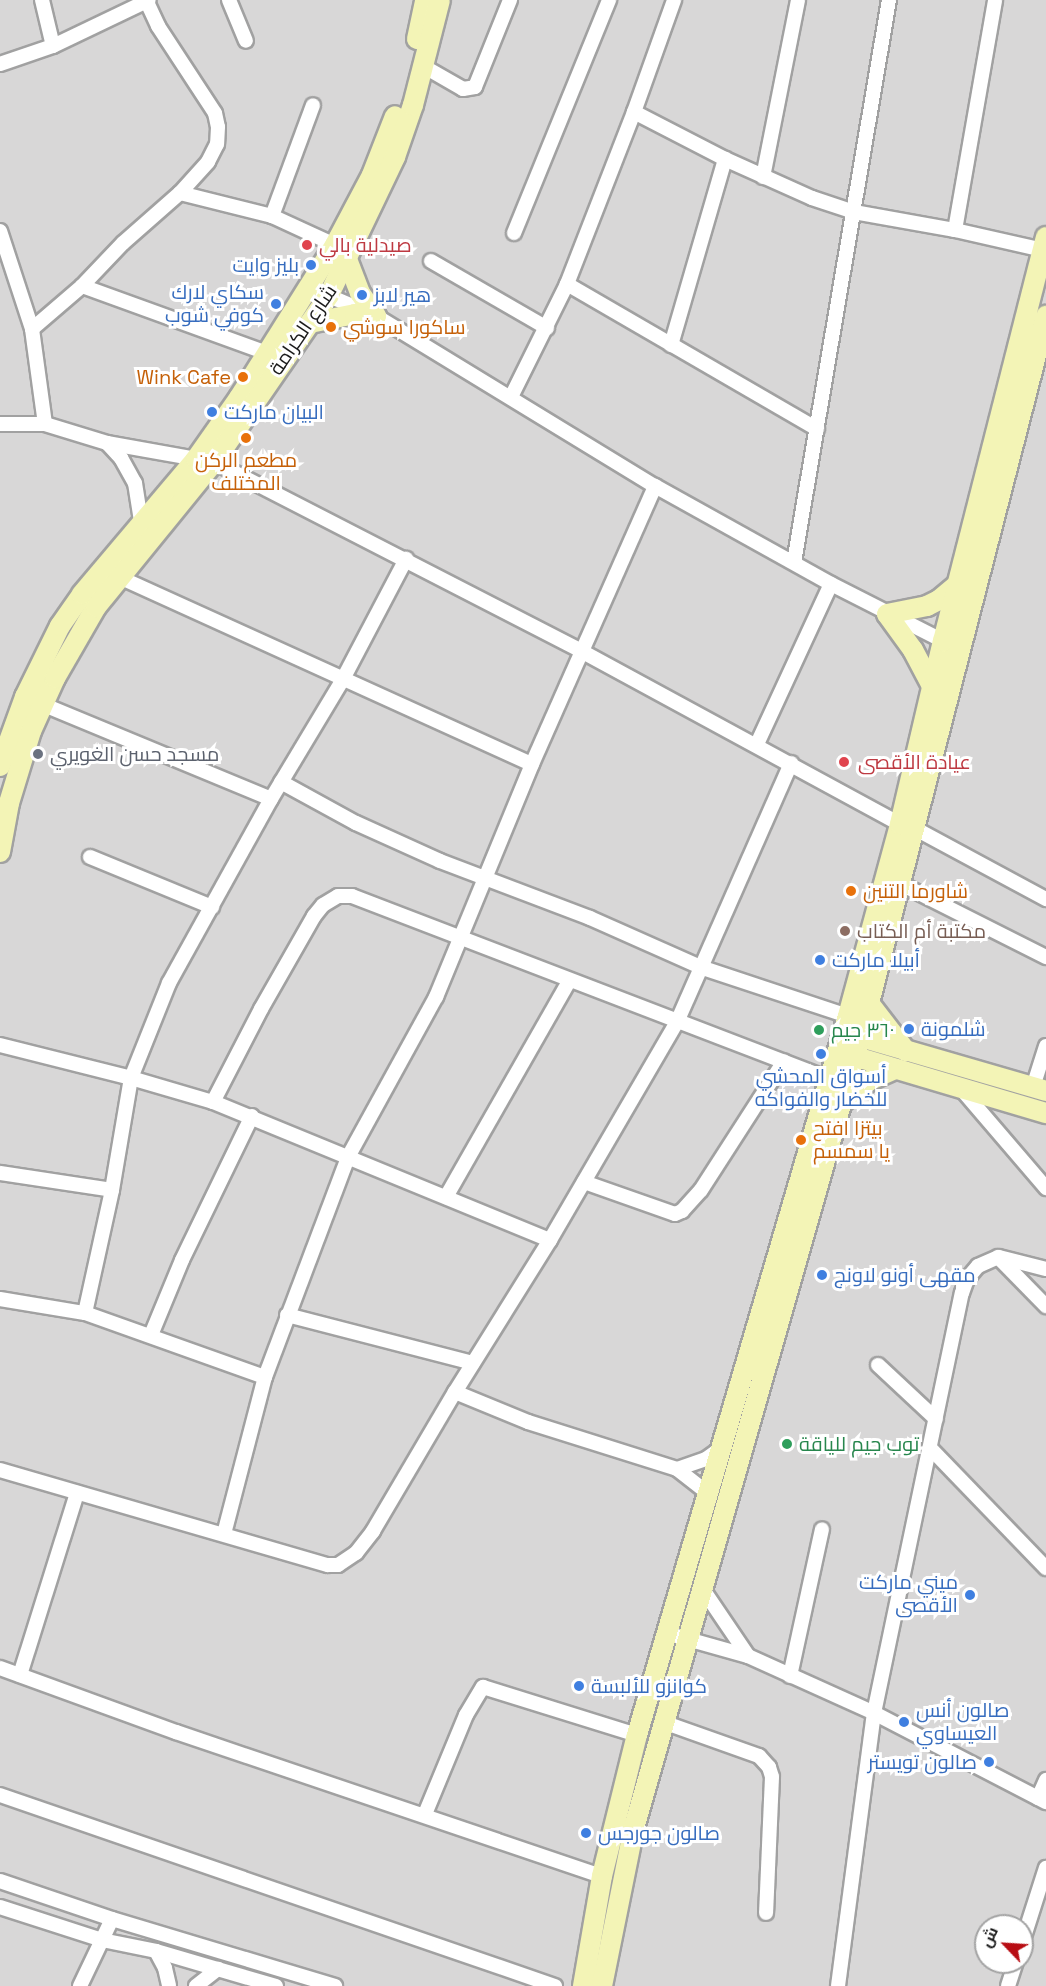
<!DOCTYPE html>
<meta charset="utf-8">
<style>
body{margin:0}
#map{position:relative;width:1046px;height:1986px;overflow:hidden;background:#ece7e0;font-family:"Space Grotesk",Cairo,sans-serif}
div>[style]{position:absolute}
.residential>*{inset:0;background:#d8d7d7}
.roads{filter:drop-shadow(2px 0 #a1a1a1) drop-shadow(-2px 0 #a1a1a1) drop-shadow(0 2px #a1a1a1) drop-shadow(0 -2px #a1a1a1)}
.street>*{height:14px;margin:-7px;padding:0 7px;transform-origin:7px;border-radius:7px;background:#fff}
.secondary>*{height:20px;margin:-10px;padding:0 10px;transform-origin:10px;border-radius:10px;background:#f3f4b6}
.dots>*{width:16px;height:16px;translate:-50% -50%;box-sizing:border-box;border:3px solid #fff;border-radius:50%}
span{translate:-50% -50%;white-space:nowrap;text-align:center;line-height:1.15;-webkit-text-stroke:6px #fff;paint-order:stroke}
.health-label{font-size:20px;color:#be3a42}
.left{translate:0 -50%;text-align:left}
.shop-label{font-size:20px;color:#366cbe}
.right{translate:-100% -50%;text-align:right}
.food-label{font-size:20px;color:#c56008}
.street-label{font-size:20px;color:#1a1a1a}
.worship-label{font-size:20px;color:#5b616d}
.education-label{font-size:20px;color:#785e54}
.leisure-label{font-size:20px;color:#27864d}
.north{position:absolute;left:974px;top:1914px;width:60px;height:60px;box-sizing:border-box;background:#fff;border:2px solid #a3a3a3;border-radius:50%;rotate:295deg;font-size:16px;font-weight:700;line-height:24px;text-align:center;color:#1a1a1a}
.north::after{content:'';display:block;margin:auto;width:21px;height:27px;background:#b80d13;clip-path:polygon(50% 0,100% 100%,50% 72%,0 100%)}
</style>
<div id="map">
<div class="residential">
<div style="clip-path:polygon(evenodd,0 0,1046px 0,1046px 1986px,0 1986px,0 0,986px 1926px,1022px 1926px,1022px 1962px,986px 1962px,986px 1926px)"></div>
</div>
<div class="roads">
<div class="street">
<div style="left:42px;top:0;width:47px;rotate:76.6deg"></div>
<div style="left:146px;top:0;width:29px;rotate:65deg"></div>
<div style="left:158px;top:26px;width:104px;rotate:56.8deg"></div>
<div style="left:215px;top:113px;width:14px;rotate:78deg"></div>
<div style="left:218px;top:127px;width:17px;rotate:93deg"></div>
<div style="left:217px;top:144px;width:20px;rotate:117deg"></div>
<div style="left:208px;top:162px;width:42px;rotate:132.1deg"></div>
<div style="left:229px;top:0;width:44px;rotate:67.5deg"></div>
<div style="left:0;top:64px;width:56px;rotate:-18.8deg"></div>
<div style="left:53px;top:46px;width:106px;rotate:-25.6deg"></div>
<div style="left:423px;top:66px;width:46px;rotate:29.9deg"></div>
<div style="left:463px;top:89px;width:12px;rotate:-9deg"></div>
<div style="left:475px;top:87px;width:94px;rotate:-68.1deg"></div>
<div style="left:634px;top:112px;width:102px;rotate:27.3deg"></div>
<div style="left:725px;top:159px;width:95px;rotate:24.1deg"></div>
<div style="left:812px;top:198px;width:44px;rotate:18.4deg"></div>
<div style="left:854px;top:212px;width:103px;rotate:10.1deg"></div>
<div style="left:955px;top:230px;width:90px;rotate:12.8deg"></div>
<div style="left:1043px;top:250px;width:5px;rotate:53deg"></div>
<div style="left:763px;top:177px;width:180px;rotate:-78.8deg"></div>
<div style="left:272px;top:216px;width:118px;rotate:-69.7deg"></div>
<div style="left:955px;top:230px;width:233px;rotate:-80.1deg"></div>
<div style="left:0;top:231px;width:103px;rotate:71.9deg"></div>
<div style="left:514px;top:233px;width:252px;rotate:-67.8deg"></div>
<div style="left:431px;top:261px;width:134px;rotate:30deg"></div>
<div style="left:567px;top:284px;width:289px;rotate:30.1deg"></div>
<div style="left:82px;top:286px;width:197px;rotate:19.9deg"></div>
<div style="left:322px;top:293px;width:59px;rotate:23.1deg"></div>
<div style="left:376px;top:316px;width:327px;rotate:31.4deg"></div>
<div style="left:655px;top:486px;width:201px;rotate:29.1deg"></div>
<div style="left:831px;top:584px;width:135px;rotate:26.9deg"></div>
<div style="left:671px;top:345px;width:194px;rotate:-73.8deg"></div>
<div style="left:511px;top:397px;width:126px;rotate:-63.6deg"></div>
<div style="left:567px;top:284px;width:185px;rotate:-68.7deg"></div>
<div style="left:634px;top:112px;width:119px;rotate:-70.3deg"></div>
<div style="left:0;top:424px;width:45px"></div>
<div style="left:45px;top:424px;width:65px;rotate:17deg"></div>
<div style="left:107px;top:443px;width:109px;rotate:10.1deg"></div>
<div style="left:214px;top:462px;width:415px;rotate:27.2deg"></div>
<div style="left:583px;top:652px;width:361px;rotate:28.5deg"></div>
<div style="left:45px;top:424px;width:96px;rotate:-97.8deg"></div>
<div style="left:32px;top:329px;width:66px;rotate:-40.7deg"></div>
<div style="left:82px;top:286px;width:59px;rotate:-46.4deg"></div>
<div style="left:123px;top:243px;width:76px;rotate:-41.3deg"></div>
<div style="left:180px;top:193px;width:95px;rotate:14deg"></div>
<div style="left:272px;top:216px;width:69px;rotate:24.7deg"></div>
<div style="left:107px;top:443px;width:21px;rotate:47deg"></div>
<div style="left:121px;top:458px;width:29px;rotate:61deg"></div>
<div style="left:135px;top:483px;width:38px;rotate:81deg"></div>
<div style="left:794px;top:562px;width:570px;rotate:-80.41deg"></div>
<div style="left:119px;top:577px;width:453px;rotate:24.4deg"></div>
<div style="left:37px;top:702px;width:253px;rotate:22.5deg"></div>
<div style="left:757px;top:744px;width:176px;rotate:-65.2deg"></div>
<div style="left:281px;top:782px;width:85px;rotate:28.7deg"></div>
<div style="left:356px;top:823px;width:92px;rotate:24.3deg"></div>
<div style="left:440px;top:861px;width:160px;rotate:20.8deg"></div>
<div style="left:590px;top:918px;width:124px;rotate:23.9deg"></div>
<div style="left:703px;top:968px;width:153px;rotate:18.3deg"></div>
<div style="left:914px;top:828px;width:150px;rotate:28.3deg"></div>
<div style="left:90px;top:857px;width:132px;rotate:22.3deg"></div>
<div style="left:899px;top:883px;width:165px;rotate:26.7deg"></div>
<div style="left:0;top:1045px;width:135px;rotate:14.1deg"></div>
<div style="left:131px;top:1078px;width:85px;rotate:16.3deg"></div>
<div style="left:213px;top:1102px;width:364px;rotate:22.3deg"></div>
<div style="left:1033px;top:1087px;width:43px;rotate:-72.4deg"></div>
<div style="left:963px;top:1091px;width:128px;rotate:49.4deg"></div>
<div style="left:213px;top:1102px;width:105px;rotate:-62.7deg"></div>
<div style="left:261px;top:1009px;width:107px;rotate:-60.3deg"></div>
<div style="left:314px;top:916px;width:14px;rotate:-51deg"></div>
<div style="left:323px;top:905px;width:17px;rotate:-31deg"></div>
<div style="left:338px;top:896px;width:14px"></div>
<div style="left:352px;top:896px;width:511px;rotate:20.99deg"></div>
<div style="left:0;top:1173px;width:113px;rotate:8.6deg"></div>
<div style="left:584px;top:1182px;width:96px;rotate:19.4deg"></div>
<div style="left:675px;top:1214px;width:8px;rotate:-23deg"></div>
<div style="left:682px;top:1211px;width:28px;rotate:-48deg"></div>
<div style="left:701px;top:1190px;width:153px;rotate:-57.2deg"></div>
<div style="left:446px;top:1197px;width:249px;rotate:-60.3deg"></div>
<div style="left:999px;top:1257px;width:49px;rotate:14.3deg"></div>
<div style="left:0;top:1299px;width:86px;rotate:9.4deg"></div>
<div style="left:85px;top:1313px;width:191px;rotate:19.6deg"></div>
<div style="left:85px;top:1313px;width:126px;rotate:-77.6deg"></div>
<div style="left:112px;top:1190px;width:114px;rotate:-80.4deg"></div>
<div style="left:131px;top:1078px;width:102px;rotate:-68.2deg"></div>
<div style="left:169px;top:983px;width:210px;rotate:-61deg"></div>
<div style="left:271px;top:799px;width:140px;rotate:-59deg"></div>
<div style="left:343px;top:679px;width:136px;rotate:-62.3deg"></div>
<div style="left:287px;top:1315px;width:192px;rotate:14.5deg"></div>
<div style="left:151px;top:1335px;width:81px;rotate:-67.5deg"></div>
<div style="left:182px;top:1260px;width:160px;rotate:-64.1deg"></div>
<div style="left:878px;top:1365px;width:79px;rotate:43deg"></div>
<div style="left:455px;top:1392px;width:79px;rotate:22.3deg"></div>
<div style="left:528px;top:1422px;width:156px;rotate:17.5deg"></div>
<div style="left:677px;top:1469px;width:39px;rotate:38deg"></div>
<div style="left:930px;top:1448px;width:167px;rotate:46deg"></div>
<div style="left:677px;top:1469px;width:31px;rotate:-19deg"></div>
<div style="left:706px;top:1459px;width:19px;rotate:-36deg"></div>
<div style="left:0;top:1470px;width:341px;rotate:16.2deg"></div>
<div style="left:328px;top:1565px;width:10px"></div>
<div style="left:338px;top:1565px;width:22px;rotate:-34deg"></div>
<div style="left:356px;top:1553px;width:28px;rotate:-52deg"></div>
<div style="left:373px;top:1531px;width:161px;rotate:-59.5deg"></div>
<div style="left:455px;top:1392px;width:179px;rotate:-58deg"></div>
<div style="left:550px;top:1240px;width:252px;rotate:-59.8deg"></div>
<div style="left:677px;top:1022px;width:283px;rotate:-66.2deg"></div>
<div style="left:224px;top:1534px;width:162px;rotate:-75.4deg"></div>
<div style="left:265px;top:1377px;width:235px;rotate:-69.3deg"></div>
<div style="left:348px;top:1157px;width:183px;rotate:-61.2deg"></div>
<div style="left:436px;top:997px;width:252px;rotate:-67.6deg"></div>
<div style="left:532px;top:764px;width:304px;rotate:-66.1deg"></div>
<div style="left:702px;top:1588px;width:82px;rotate:55.9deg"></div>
<div style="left:666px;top:1633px;width:85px;rotate:15.7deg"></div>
<div style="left:748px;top:1656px;width:138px;rotate:24.3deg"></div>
<div style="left:874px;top:1713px;width:194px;rotate:27.4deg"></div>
<div style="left:0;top:1668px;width:187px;rotate:20deg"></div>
<div style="left:176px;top:1732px;width:450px;rotate:18.7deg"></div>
<div style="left:20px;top:1675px;width:191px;rotate:-72.6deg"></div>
<div style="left:790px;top:1676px;width:150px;rotate:-77.7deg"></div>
<div style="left:663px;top:1722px;width:102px;rotate:19.5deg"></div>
<div style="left:759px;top:1756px;width:15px;rotate:48deg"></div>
<div style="left:769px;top:1767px;width:10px;rotate:73deg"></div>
<div style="left:772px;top:1777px;width:136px;rotate:92.5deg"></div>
<div style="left:0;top:1795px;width:587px;rotate:18.99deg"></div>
<div style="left:1038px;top:1798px;width:20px;rotate:-66deg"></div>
<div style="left:425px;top:1814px;width:107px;rotate:-67.5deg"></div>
<div style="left:466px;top:1715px;width:33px;rotate:-59deg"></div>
<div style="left:483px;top:1687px;width:161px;rotate:17.3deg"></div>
<div style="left:0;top:1881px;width:118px;rotate:18.7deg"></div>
<div style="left:112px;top:1919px;width:233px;rotate:16.7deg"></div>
<div style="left:0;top:1907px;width:107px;rotate:17.9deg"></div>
<div style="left:102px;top:1940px;width:55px;rotate:11.5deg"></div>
<div style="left:156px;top:1951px;width:125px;rotate:16.3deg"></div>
<div style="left:1022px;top:1943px;width:79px;rotate:-72.3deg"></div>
<div style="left:156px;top:1951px;width:19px;rotate:62deg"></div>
<div style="left:165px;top:1968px;width:18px;rotate:77deg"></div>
<div style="left:80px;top:1986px;width:74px;rotate:-64.5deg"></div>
<div style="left:196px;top:1986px;width:28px;rotate:-38deg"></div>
<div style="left:838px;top:1986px;width:275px;rotate:-82.5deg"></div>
<div style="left:874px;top:1713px;width:429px;rotate:-78.2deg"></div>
<div style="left:962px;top:1293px;width:15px;rotate:-70deg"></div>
<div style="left:967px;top:1279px;width:17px;rotate:-50deg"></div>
<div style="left:978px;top:1266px;width:22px;rotate:-24deg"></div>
<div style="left:998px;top:1257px;width:69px;rotate:45.6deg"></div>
<div style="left:1008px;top:1986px;width:25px;rotate:-72deg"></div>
</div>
<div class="secondary">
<div style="left:417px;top:39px;width:40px;rotate:-78deg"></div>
<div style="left:347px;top:259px;width:36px;rotate:69deg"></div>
<div style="left:360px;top:293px;width:28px;rotate:55deg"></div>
<div style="left:310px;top:323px;width:46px;rotate:-11.3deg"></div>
<div style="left:355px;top:314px;width:21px;rotate:5deg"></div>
<div style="left:932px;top:686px;width:41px;rotate:-117.8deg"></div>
<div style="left:913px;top:650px;width:44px;rotate:-125.8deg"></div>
<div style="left:887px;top:614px;width:41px;rotate:-11.3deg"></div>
<div style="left:927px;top:606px;width:13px;rotate:-27deg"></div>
<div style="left:939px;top:600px;width:25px;rotate:-40deg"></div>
<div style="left:0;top:766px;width:73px;rotate:-70.1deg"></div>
<div style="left:25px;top:697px;width:79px;rotate:-63.8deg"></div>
<div style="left:60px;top:626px;width:39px;rotate:-55deg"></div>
<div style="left:82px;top:594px;width:177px;rotate:-49.8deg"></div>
<div style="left:196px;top:459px;width:75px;rotate:-54.8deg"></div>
<div style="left:239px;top:398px;width:181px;rotate:-57.9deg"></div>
<div style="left:335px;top:245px;width:79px;rotate:-62.1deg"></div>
<div style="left:372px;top:175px;width:63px;rotate:-68.7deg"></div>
<div style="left:0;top:852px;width:50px;rotate:-79.6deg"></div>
<div style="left:9px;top:803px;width:75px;rotate:-73deg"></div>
<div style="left:31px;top:731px;width:58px;rotate:-65.6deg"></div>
<div style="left:55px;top:678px;width:82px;rotate:-60deg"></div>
<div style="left:96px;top:607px;width:187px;rotate:-50.9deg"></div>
<div style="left:214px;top:462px;width:203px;rotate:-55.4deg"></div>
<div style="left:329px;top:295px;width:153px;rotate:-64.4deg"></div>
<div style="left:395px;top:157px;width:55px;rotate:-70.9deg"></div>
<div style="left:413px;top:105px;width:108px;rotate:-75.6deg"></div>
<div style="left:869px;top:1003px;width:61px;rotate:52.4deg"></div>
<div style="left:850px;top:1034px;width:204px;rotate:16.2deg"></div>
<div style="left:843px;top:1053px;width:212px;rotate:16.5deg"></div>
<div style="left:839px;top:1105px;width:40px;rotate:-39deg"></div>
<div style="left:870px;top:1080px;width:27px;rotate:-24deg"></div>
<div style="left:583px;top:1986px;width:112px;rotate:-80.2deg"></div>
<div style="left:602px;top:1876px;width:145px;rotate:-76.1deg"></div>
<div style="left:637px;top:1735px;width:749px;rotate:-73.64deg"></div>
<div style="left:848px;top:1016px;width:199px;rotate:-74.8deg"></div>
<div style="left:900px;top:824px;width:188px;rotate:-76.8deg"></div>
<div style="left:943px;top:641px;width:417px;rotate:-75.7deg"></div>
<div style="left:602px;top:1986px;width:161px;rotate:-78.6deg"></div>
<div style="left:634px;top:1828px;width:822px;rotate:-74.04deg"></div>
<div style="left:860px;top:1038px;width:746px;rotate:-75.55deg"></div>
</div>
</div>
<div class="dots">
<div style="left:307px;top:245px;background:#e0444e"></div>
<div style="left:311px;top:265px;background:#3f7fe0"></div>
<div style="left:362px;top:295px;background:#3f7fe0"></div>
<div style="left:276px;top:304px;background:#3f7fe0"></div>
<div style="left:331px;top:327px;background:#e8710a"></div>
<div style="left:243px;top:377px;background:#e8710a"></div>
<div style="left:212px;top:412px;background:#3f7fe0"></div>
<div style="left:246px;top:438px;background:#e8710a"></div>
<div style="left:38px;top:754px;background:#6b7280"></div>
<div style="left:844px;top:762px;background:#e0444e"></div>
<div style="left:851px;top:891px;background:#e8710a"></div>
<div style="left:845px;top:931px;background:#8d6e63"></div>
<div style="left:820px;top:960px;background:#3f7fe0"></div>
<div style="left:909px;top:1029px;background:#3f7fe0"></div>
<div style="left:819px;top:1030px;background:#2e9e5b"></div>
<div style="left:821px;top:1054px;background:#3f7fe0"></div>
<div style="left:801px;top:1140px;background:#e8710a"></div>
<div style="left:822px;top:1275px;background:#3f7fe0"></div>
<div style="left:787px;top:1444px;background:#2e9e5b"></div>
<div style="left:970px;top:1595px;background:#3f7fe0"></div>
<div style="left:579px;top:1686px;background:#3f7fe0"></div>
<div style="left:904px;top:1722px;background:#3f7fe0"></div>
<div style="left:989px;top:1762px;background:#3f7fe0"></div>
<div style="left:586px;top:1833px;background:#3f7fe0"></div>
</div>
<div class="health-label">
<span class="left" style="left:319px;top:245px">صيدلية بالي</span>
<span class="left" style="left:858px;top:762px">عيادة الأقصى</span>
</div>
<div class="shop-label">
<span class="right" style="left:299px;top:265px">بليز وايت</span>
<span class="right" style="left:264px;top:304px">سكاي لارك<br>كوفي شوب</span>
<span class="left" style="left:374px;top:295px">هير لابز</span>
<span class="left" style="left:224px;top:412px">البيان ماركت</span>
<span class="left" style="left:832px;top:960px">أبيلا ماركت</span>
<span class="left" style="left:921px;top:1029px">شلمونة</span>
<span style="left:821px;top:1088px">أسواق المحشي<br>للخضار والفواكه</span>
<span class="left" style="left:834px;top:1275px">مقهى أونو لاونج</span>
<span class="right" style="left:958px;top:1594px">ميني ماركت<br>الأقصى</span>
<span class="left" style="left:591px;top:1686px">كوانزو للألبسة</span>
<span class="left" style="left:916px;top:1722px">صالون أنس<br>العيساوي</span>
<span class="right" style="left:977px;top:1762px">صالون تويستر</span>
<span class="left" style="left:598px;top:1833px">صالون جورجس</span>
</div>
<div class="food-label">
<span class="left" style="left:343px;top:327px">ساكورا سوشي</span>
<span class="right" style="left:231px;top:377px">Wink Cafe</span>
<span style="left:246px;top:472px">مطعم الركن<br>المختلف</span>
<span class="left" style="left:863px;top:891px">شاورما التنين</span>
<span class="left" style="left:813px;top:1140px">بيتزا افتح<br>يا سمسم</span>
</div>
<div class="street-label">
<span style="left:303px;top:330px;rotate:-56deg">شارع الكرامة</span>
</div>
<div class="worship-label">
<span class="left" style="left:50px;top:754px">مسجد حسن الغويري</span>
</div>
<div class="education-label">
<span class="left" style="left:857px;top:931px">مكتبة أم الكتاب</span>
</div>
<div class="leisure-label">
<span class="left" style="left:831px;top:1030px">٣٦٠ جيم</span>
<span class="left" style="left:799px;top:1444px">توب جيم للياقة</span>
</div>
<div class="north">ش</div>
</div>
